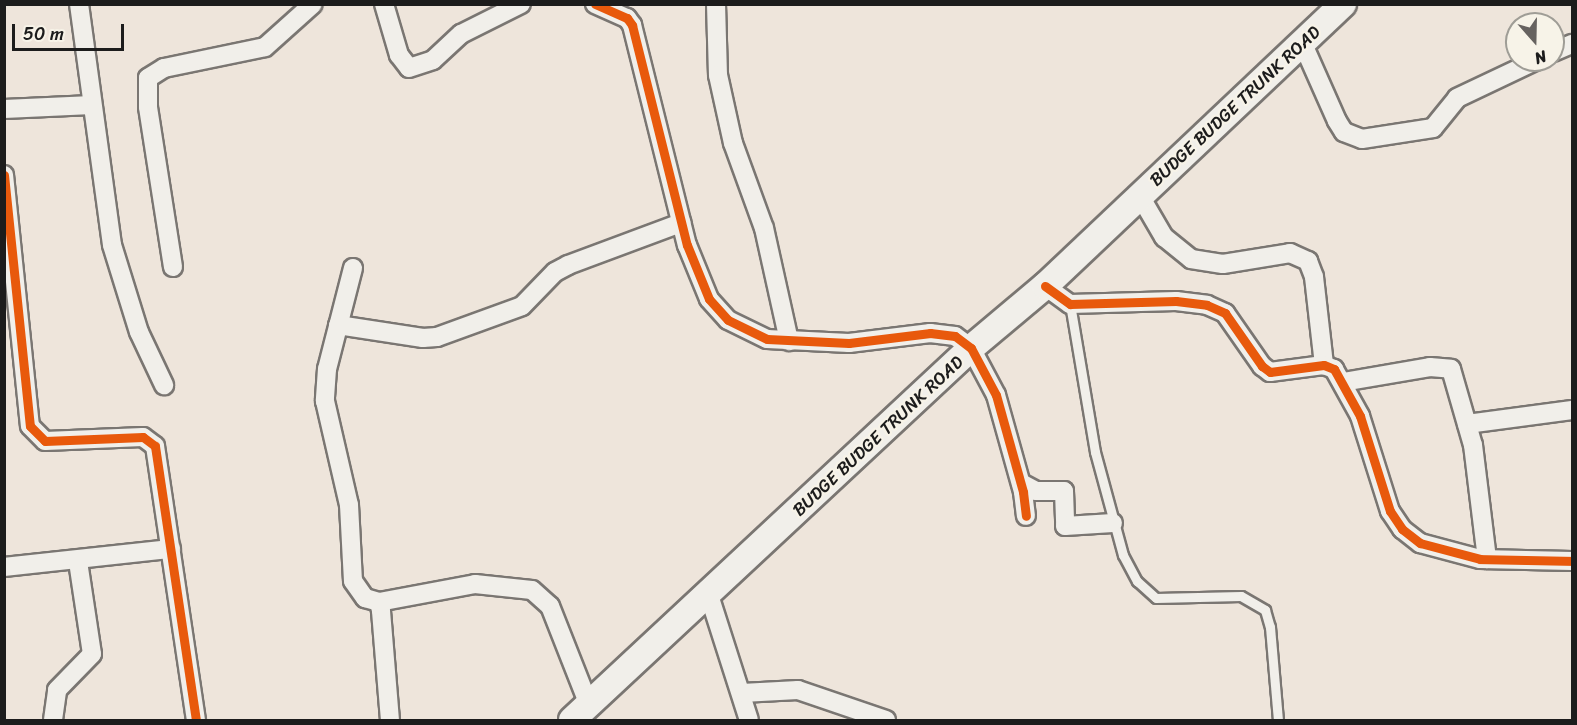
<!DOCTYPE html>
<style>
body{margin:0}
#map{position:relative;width:1577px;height:725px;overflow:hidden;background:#eee5db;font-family:Sriracha,sans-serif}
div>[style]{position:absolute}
.roads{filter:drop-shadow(2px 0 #7a7672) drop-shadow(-2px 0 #7a7672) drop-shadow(0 2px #7a7672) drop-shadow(0 -2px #7a7672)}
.service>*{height:9px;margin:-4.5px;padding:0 4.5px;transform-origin:4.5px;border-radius:4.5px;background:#f1efea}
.minor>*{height:18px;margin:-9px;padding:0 9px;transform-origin:9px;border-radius:9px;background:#f1efea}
.secondary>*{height:26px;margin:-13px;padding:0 13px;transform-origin:13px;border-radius:13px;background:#f1efea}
.cycleway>*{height:9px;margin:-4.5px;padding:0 4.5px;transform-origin:4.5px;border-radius:4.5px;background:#e8590c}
span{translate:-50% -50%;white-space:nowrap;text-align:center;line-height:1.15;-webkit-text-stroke:4.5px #f7f3e8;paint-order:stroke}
.street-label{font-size:18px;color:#1c1c1c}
.frame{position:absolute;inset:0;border:6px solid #1c1c1c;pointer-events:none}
.north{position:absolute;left:1505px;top:12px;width:60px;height:60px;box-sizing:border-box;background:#f7f3e8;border:2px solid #9f9d96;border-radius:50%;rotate:160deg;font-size:16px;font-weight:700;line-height:24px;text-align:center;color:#1c1c1c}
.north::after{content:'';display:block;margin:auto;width:21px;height:27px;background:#66625f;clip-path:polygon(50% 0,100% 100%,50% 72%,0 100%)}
.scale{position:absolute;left:12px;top:24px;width:112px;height:27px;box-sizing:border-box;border:3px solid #1c1c1c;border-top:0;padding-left:8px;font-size:18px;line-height:21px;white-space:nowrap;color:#1c1c1c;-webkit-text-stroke:4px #f7f3e8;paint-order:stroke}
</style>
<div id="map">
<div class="roads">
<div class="service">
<div style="left:1070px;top:304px;width:150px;rotate:80.4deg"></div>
<div style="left:1095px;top:452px;width:107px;rotate:74.8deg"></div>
<div style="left:1123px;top:555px;width:30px;rotate:62deg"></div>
<div style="left:1137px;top:581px;width:25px;rotate:42deg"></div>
<div style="left:1156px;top:598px;width:85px;rotate:-1.3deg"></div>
<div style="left:1241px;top:596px;width:28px;rotate:30deg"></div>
<div style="left:1265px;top:610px;width:18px;rotate:74deg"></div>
<div style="left:1270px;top:627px;width:93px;rotate:85.1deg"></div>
</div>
<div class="minor">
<div style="left:79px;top:4px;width:243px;rotate:82.2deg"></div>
<div style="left:112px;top:245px;width:91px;rotate:72.8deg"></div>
<div style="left:139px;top:332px;width:59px;rotate:64.7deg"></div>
<div style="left:384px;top:4px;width:53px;rotate:73.6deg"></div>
<div style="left:399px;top:55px;width:16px;rotate:52deg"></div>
<div style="left:409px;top:68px;width:25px;rotate:-18deg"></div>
<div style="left:433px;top:60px;width:38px;rotate:-43deg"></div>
<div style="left:461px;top:34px;width:67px;rotate:-26.6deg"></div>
<div style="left:595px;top:4px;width:35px;rotate:24deg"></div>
<div style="left:627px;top:18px;width:9px;rotate:54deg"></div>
<div style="left:632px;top:25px;width:227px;rotate:76deg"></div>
<div style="left:687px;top:245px;width:58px;rotate:67.8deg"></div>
<div style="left:709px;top:299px;width:28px;rotate:48deg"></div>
<div style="left:728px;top:320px;width:43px;rotate:26deg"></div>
<div style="left:767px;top:339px;width:82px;rotate:2.8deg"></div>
<div style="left:849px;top:343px;width:82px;rotate:-7deg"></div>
<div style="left:930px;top:333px;width:25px;rotate:7deg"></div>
<div style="left:955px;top:336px;width:20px;rotate:37deg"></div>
<div style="left:971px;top:348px;width:53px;rotate:62deg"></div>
<div style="left:996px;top:395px;width:101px;rotate:74.4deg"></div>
<div style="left:1023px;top:492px;width:24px;rotate:83deg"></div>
<div style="left:716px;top:4px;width:71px;rotate:88.4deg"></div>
<div style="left:718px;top:75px;width:70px;rotate:77.6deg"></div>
<div style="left:733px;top:143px;width:90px;rotate:70deg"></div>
<div style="left:764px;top:228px;width:116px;rotate:77.5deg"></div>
<div style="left:1302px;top:42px;width:86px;rotate:66.1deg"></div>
<div style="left:1337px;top:121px;width:13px;rotate:58deg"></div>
<div style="left:1344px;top:132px;width:19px;rotate:21deg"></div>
<div style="left:1362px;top:139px;width:72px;rotate:-8.8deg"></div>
<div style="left:1433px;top:128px;width:38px;rotate:-51deg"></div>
<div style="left:1457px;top:98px;width:89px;rotate:-25.4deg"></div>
<div style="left:1553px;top:52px;width:21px;rotate:-23deg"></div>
<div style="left:4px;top:109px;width:88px;rotate:-2.6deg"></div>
<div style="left:4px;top:175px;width:252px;rotate:84.1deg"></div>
<div style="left:30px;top:426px;width:21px;rotate:45deg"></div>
<div style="left:45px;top:441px;width:98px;rotate:-2.3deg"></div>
<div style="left:143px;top:437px;width:15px;rotate:37deg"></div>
<div style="left:155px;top:446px;width:277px;rotate:81.5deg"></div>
<div style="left:1140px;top:196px;width:48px;rotate:59.7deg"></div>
<div style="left:1164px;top:237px;width:35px;rotate:39deg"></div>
<div style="left:1191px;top:259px;width:32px;rotate:9deg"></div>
<div style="left:1223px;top:264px;width:68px;rotate:-9.3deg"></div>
<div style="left:1290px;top:253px;width:20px;rotate:24deg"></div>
<div style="left:1308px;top:261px;width:17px;rotate:69deg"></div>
<div style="left:1314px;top:277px;width:89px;rotate:83.5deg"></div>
<div style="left:173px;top:267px;width:162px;rotate:-98.9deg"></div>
<div style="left:148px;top:107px;width:29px;rotate:-90deg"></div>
<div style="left:148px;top:78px;width:19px;rotate:-32deg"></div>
<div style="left:164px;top:68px;width:103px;rotate:-11.7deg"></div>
<div style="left:265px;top:47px;width:64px;rotate:-41.9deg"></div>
<div style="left:353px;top:268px;width:104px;rotate:104.4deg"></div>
<div style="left:327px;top:369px;width:32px;rotate:94deg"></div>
<div style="left:325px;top:401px;width:107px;rotate:77deg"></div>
<div style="left:349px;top:505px;width:76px;rotate:87deg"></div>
<div style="left:353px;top:581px;width:21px;rotate:55deg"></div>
<div style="left:365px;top:598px;width:15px;rotate:16deg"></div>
<div style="left:379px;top:602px;width:9px;rotate:77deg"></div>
<div style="left:381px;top:611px;width:109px;rotate:85.3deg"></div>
<div style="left:1045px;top:286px;width:31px;rotate:36deg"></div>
<div style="left:1070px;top:304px;width:106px;rotate:-1.6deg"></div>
<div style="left:1176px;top:301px;width:31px;rotate:7deg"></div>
<div style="left:1207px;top:305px;width:20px;rotate:24deg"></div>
<div style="left:1225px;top:313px;width:65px;rotate:55.1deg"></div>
<div style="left:1262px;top:366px;width:10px;rotate:37deg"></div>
<div style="left:1270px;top:372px;width:54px;rotate:-7.4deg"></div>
<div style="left:1324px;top:365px;width:11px;rotate:22deg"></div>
<div style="left:1334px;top:369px;width:54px;rotate:61deg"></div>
<div style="left:1360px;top:416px;width:100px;rotate:72.5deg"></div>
<div style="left:1390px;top:511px;width:22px;rotate:56deg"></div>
<div style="left:1402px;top:529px;width:23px;rotate:38deg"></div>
<div style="left:1420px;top:543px;width:62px;rotate:14.9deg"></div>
<div style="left:1480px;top:559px;width:92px;rotate:1.2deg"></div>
<div style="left:338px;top:325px;width:86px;rotate:8.7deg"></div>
<div style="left:423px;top:338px;width:14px;rotate:-4deg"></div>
<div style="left:437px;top:337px;width:90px;rotate:-20deg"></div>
<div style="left:522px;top:306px;width:47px;rotate:-45.9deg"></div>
<div style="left:555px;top:272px;width:15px;rotate:-28deg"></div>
<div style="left:568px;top:265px;width:121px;rotate:-20.4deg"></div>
<div style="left:1343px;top:382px;width:88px;rotate:-9.8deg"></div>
<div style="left:1430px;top:367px;width:21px;rotate:5deg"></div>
<div style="left:1451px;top:369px;width:79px;rotate:73.9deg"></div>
<div style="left:1473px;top:445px;width:115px;rotate:83deg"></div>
<div style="left:1467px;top:424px;width:106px;rotate:-7.6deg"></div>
<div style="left:1021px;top:483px;width:17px;rotate:28deg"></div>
<div style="left:1036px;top:491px;width:28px"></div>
<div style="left:1064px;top:491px;width:35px;rotate:88deg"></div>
<div style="left:1065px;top:526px;width:48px;rotate:-3.6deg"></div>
<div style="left:4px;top:567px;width:168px;rotate:-6.2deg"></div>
<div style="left:709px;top:595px;width:131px;rotate:72.3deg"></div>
<div style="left:379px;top:602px;width:98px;rotate:-10.6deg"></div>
<div style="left:475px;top:584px;width:57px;rotate:6deg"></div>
<div style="left:532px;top:590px;width:24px;rotate:42deg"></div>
<div style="left:550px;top:606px;width:106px;rotate:68.5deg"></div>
<div style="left:742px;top:693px;width:56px;rotate:-3.1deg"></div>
<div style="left:798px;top:690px;width:93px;rotate:18.8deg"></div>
<div style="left:53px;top:720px;width:30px;rotate:-82deg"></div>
<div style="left:57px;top:690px;width:50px;rotate:-45.8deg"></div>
<div style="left:92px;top:654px;width:94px;rotate:-98.6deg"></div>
</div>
<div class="secondary">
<div style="left:572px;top:720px;width:546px;rotate:-42.99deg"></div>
<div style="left:971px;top:348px;width:97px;rotate:-40deg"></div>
<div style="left:1045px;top:286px;width:410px;rotate:-43.4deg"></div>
</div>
</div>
<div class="cycleway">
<div style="left:595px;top:4px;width:35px;rotate:24deg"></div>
<div style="left:627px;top:18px;width:9px;rotate:54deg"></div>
<div style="left:632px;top:25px;width:227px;rotate:76deg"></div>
<div style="left:687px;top:245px;width:58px;rotate:67.8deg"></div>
<div style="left:709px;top:299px;width:28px;rotate:48deg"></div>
<div style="left:728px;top:320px;width:43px;rotate:26deg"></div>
<div style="left:767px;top:339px;width:82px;rotate:2.8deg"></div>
<div style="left:849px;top:343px;width:82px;rotate:-7deg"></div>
<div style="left:930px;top:333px;width:25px;rotate:7deg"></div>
<div style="left:955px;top:336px;width:20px;rotate:37deg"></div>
<div style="left:971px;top:348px;width:53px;rotate:62deg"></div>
<div style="left:996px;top:395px;width:101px;rotate:74.4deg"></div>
<div style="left:1023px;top:492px;width:24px;rotate:83deg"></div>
<div style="left:4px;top:175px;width:252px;rotate:84.1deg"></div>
<div style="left:30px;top:426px;width:21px;rotate:45deg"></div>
<div style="left:45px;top:441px;width:98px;rotate:-2.3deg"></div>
<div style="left:143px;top:437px;width:15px;rotate:37deg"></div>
<div style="left:155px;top:446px;width:277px;rotate:81.5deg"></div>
<div style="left:1045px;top:286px;width:31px;rotate:36deg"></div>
<div style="left:1070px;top:304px;width:106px;rotate:-1.6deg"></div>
<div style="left:1176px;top:301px;width:31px;rotate:7deg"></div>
<div style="left:1207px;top:305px;width:20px;rotate:24deg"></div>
<div style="left:1225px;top:313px;width:65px;rotate:55.1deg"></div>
<div style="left:1262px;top:366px;width:10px;rotate:37deg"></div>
<div style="left:1270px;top:372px;width:54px;rotate:-7.4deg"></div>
<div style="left:1324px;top:365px;width:11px;rotate:22deg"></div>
<div style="left:1334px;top:369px;width:54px;rotate:61deg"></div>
<div style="left:1360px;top:416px;width:100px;rotate:72.5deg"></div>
<div style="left:1390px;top:511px;width:22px;rotate:56deg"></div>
<div style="left:1402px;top:529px;width:23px;rotate:38deg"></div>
<div style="left:1420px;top:543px;width:62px;rotate:14.9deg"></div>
<div style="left:1480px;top:559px;width:92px;rotate:1.2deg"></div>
</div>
<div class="street-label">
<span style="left:1235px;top:106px;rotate:-43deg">BUDGE BUDGE TRUNK ROAD</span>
<span style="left:878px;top:436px;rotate:-43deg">BUDGE BUDGE TRUNK ROAD</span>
</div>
<div class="frame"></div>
<div class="north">N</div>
<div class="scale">50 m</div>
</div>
